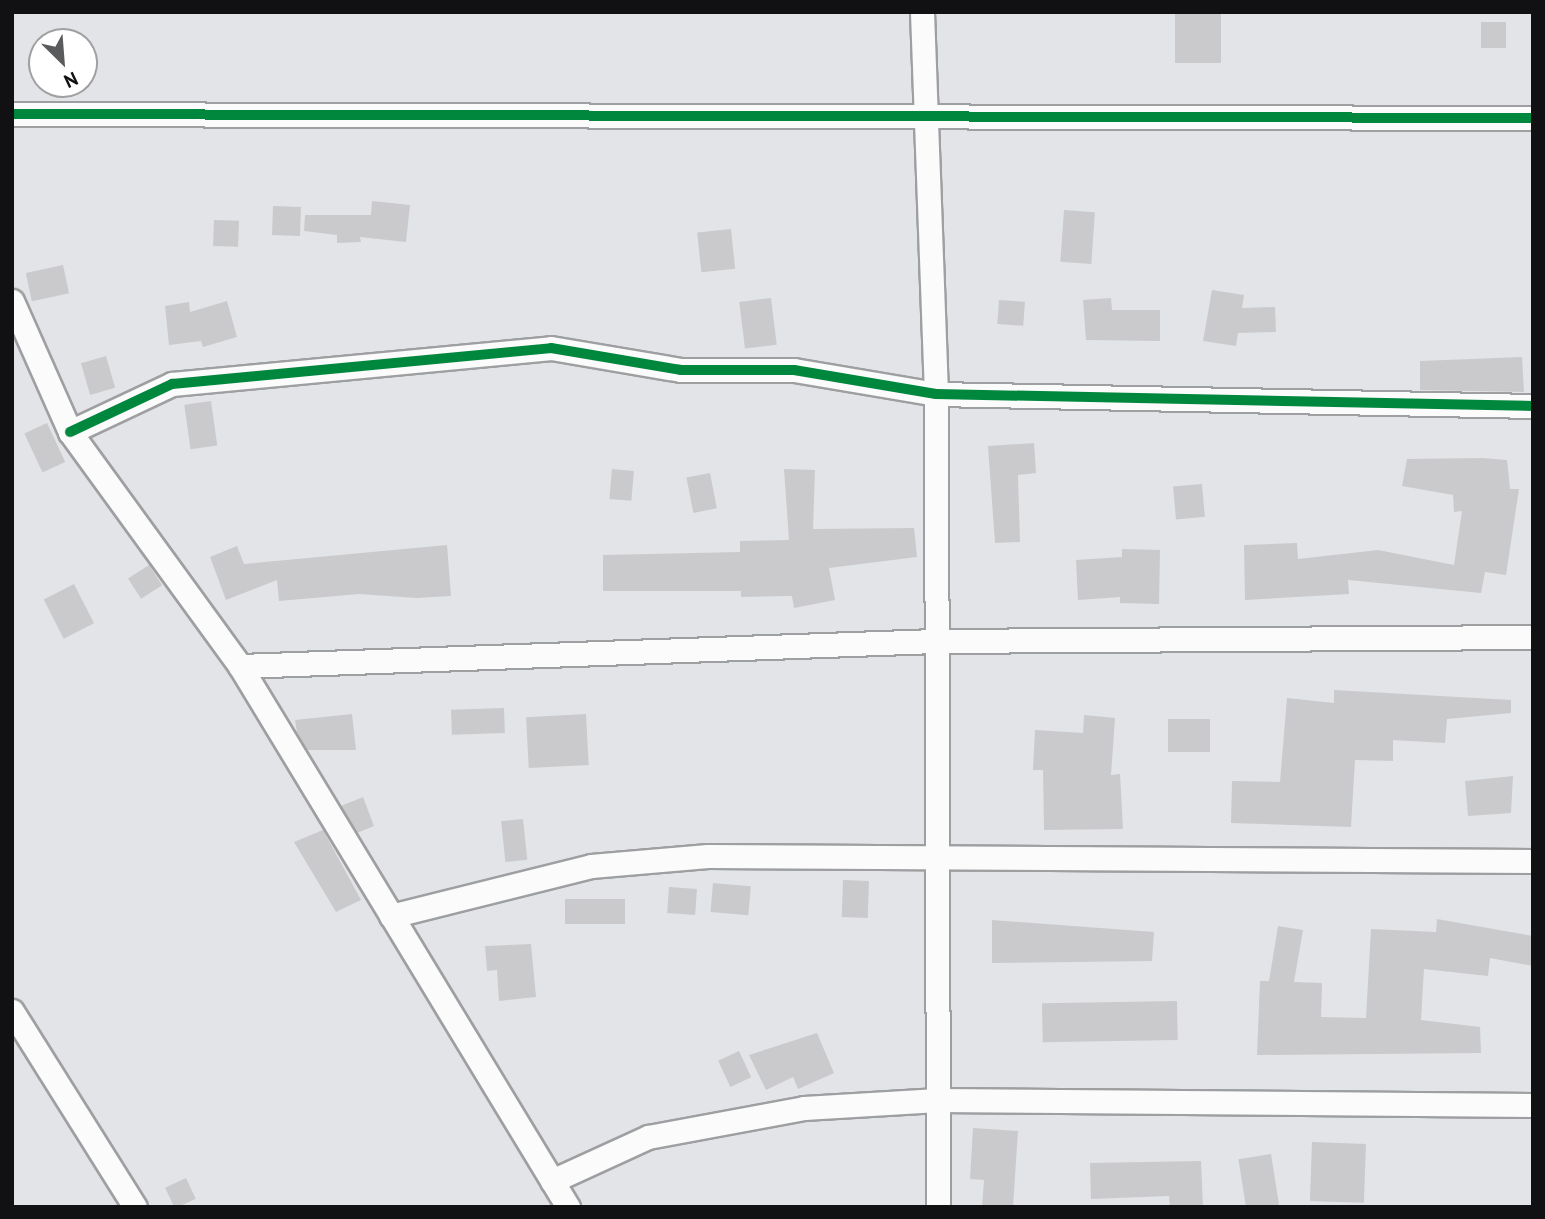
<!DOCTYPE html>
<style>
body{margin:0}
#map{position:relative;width:1545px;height:1219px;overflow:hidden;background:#e2e4e7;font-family:"PT Sans",sans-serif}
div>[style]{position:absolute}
.building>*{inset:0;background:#cacacc;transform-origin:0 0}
.roads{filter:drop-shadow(2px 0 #9e9fa1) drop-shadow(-2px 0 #9e9fa1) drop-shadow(0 2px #9e9fa1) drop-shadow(0 -2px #9e9fa1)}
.minor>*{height:23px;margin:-11.5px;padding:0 11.5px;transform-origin:11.5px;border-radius:11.5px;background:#fbfbfb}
.cycleway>*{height:10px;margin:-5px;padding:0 5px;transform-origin:5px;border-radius:5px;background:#00873e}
span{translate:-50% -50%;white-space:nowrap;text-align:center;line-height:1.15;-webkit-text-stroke:5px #fff;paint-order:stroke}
.frame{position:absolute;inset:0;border:14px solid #111113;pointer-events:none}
.north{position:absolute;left:28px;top:28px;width:70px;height:70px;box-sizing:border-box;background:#fff;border:2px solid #a0a0a1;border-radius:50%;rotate:155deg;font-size:19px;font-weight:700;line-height:28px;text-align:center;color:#111113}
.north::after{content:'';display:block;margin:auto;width:24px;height:32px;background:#5a5b5d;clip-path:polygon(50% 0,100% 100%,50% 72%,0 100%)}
</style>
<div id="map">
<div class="building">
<div style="left:1175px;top:12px;width:46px;height:51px"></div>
<div style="left:1506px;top:22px;width:26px;height:25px;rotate:90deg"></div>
<div style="clip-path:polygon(372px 201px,410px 205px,406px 242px,360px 237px,361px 242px,337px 243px,337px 235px,304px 231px,305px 215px,371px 215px)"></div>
<div style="left:273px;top:206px;width:28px;height:29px;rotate:2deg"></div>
<div style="left:1064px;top:210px;width:31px;height:52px;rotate:4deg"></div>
<div style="left:214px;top:220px;width:25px;height:26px;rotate:2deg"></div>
<div style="left:731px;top:229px;width:40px;height:34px;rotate:84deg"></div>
<div style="left:63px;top:265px;width:29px;height:38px;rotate:78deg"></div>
<div style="clip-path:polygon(1212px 290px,1244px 295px,1242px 308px,1275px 307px,1276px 332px,1238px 333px,1236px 346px,1203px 341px)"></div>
<div style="left:771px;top:298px;width:47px;height:32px;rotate:83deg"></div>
<div style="clip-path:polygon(1111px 298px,1112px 310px,1160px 310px,1160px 341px,1086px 340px,1083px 300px)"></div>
<div style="left:999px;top:300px;width:26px;height:24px;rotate:4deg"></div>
<div style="clip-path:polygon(227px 301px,237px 337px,203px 347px,201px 341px,169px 345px,165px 306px,189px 302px,190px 312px)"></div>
<div style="left:106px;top:356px;width:33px;height:26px;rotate:74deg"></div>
<div style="clip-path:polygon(1522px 357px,1524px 392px,1420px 390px,1420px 361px)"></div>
<div style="left:211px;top:401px;width:45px;height:27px;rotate:82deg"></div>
<div style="left:47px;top:423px;width:43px;height:25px;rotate:65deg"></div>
<div style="clip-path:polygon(1034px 443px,1036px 473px,1018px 475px,1020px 542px,995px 543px,988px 446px)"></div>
<div style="clip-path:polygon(1483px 458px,1507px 460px,1510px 489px,1519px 489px,1506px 575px,1485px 572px,1481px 593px,1348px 580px,1349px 594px,1245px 600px,1244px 545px,1297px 543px,1298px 559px,1378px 550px,1454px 565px,1462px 511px,1454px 512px,1453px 495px,1402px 486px,1407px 459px)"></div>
<div style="left:612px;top:469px;width:22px;height:30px;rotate:5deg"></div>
<div style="clip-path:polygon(784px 469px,815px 470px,813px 529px,914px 528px,917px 557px,829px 568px,835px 600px,794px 608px,792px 596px,741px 597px,741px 591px,603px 591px,603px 555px,740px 552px,740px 541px,789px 540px)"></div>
<div style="left:710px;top:473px;width:36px;height:24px;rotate:79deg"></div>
<div style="left:1202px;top:484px;width:33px;height:29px;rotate:85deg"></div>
<div style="clip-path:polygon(447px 545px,451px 596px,416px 598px,359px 594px,279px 601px,277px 580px,226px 600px,210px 557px,237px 546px,244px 564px)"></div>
<div style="clip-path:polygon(1122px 549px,1160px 550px,1159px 604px,1120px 603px,1120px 597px,1078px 600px,1076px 560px,1122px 557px)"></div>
<div style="left:149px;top:565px;width:24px;height:25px;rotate:57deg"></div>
<div style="left:74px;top:584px;width:44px;height:34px;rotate:63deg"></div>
<div style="clip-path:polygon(1334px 690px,1511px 700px,1511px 713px,1447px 719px,1445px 743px,1393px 740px,1393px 761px,1355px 760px,1351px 827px,1231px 823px,1232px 781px,1280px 782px,1287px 698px,1334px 703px)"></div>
<div style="left:504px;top:708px;width:25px;height:53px;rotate:88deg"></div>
<div style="clip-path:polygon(352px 714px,356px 750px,307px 750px,297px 732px,295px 720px)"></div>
<div style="left:586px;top:714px;width:51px;height:60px;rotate:87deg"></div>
<div style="clip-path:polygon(1084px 715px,1115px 718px,1111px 775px,1120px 774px,1123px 829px,1044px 830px,1043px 770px,1033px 770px,1035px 730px,1083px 733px)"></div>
<div style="left:1168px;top:719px;width:42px;height:33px"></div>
<div style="clip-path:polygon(1513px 776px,1511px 813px,1468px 816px,1465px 781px)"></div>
<div style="clip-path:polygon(363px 797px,374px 826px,357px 833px,341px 806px)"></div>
<div style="left:523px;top:819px;width:41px;height:22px;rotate:84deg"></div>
<div style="clip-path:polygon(323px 830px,361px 900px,336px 912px,294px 842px)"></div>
<div style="left:843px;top:880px;width:26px;height:37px;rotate:2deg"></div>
<div style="left:713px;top:883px;width:38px;height:29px;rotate:5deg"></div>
<div style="left:669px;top:887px;width:28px;height:26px;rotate:4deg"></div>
<div style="left:625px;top:899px;width:25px;height:60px;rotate:90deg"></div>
<div style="clip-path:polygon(1437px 919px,1533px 936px,1533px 966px,1490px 958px,1488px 976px,1424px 969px,1421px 1020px,1480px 1027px,1481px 1053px,1257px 1055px,1260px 981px,1269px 981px,1278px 926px,1303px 930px,1294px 982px,1322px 983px,1321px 1017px,1366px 1018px,1371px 929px,1436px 932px)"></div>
<div style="clip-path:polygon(992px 920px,1154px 932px,1152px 961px,992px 963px)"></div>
<div style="clip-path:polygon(531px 944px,536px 997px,499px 1001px,497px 970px,487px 971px,485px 946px)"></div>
<div style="left:1177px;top:1001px;width:39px;height:135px;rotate:89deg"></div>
<div style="clip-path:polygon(817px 1033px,834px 1073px,798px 1089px,793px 1077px,766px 1090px,749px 1055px)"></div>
<div style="left:739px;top:1051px;width:29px;height:23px;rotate:65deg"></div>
<div style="clip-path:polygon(973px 1128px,1018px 1131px,1013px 1207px,982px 1207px,984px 1180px,970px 1179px)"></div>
<div style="left:1312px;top:1142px;width:54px;height:59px;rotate:2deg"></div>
<div style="left:1271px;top:1154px;width:54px;height:33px;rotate:81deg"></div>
<div style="clip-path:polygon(1201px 1161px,1203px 1207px,1170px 1207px,1169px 1196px,1091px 1199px,1090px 1163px)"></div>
<div style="left:186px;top:1178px;width:23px;height:23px;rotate:65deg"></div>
</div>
<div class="roads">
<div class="minor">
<div style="left:922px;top:12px;width:382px;rotate:87.9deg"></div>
<div style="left:936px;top:394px;width:813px;rotate:89.86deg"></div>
<div style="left:12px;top:114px;width:1521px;rotate:0.15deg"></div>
<div style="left:12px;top:301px;width:143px;rotate:66.1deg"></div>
<div style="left:70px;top:432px;width:289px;rotate:54deg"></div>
<div style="left:240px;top:666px;width:633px;rotate:58.77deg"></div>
<div style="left:70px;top:432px;width:113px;rotate:-25.2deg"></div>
<div style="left:172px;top:384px;width:381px;rotate:-5.4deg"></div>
<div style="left:551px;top:348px;width:132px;rotate:9.6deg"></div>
<div style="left:681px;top:370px;width:113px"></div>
<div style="left:794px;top:370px;width:144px;rotate:9.6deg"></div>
<div style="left:936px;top:394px;width:597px;rotate:1.15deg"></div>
<div style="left:240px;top:666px;width:695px;rotate:-2.06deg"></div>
<div style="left:935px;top:641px;width:598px;rotate:-0.38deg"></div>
<div style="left:391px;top:916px;width:206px;rotate:-14deg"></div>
<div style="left:591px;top:866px;width:117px;rotate:-4.9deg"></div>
<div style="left:708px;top:856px;width:825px;rotate:0.35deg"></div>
<div style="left:12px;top:1011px;width:231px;rotate:57.9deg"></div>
<div style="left:552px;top:1181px;width:106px;rotate:-24.6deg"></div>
<div style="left:648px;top:1137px;width:159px;rotate:-10.5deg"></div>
<div style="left:804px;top:1108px;width:134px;rotate:-3.4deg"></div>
<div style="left:938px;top:1100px;width:595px;rotate:0.48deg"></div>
</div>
</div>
<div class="cycleway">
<div style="left:12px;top:114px;width:1521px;rotate:0.15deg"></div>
<div style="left:70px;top:432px;width:113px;rotate:-25.2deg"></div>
<div style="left:172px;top:384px;width:381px;rotate:-5.4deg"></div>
<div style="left:551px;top:348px;width:132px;rotate:9.6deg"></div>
<div style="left:681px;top:370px;width:113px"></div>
<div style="left:794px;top:370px;width:144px;rotate:9.6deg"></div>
<div style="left:936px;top:394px;width:597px;rotate:1.15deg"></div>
</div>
<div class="frame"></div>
<div class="north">N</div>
</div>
